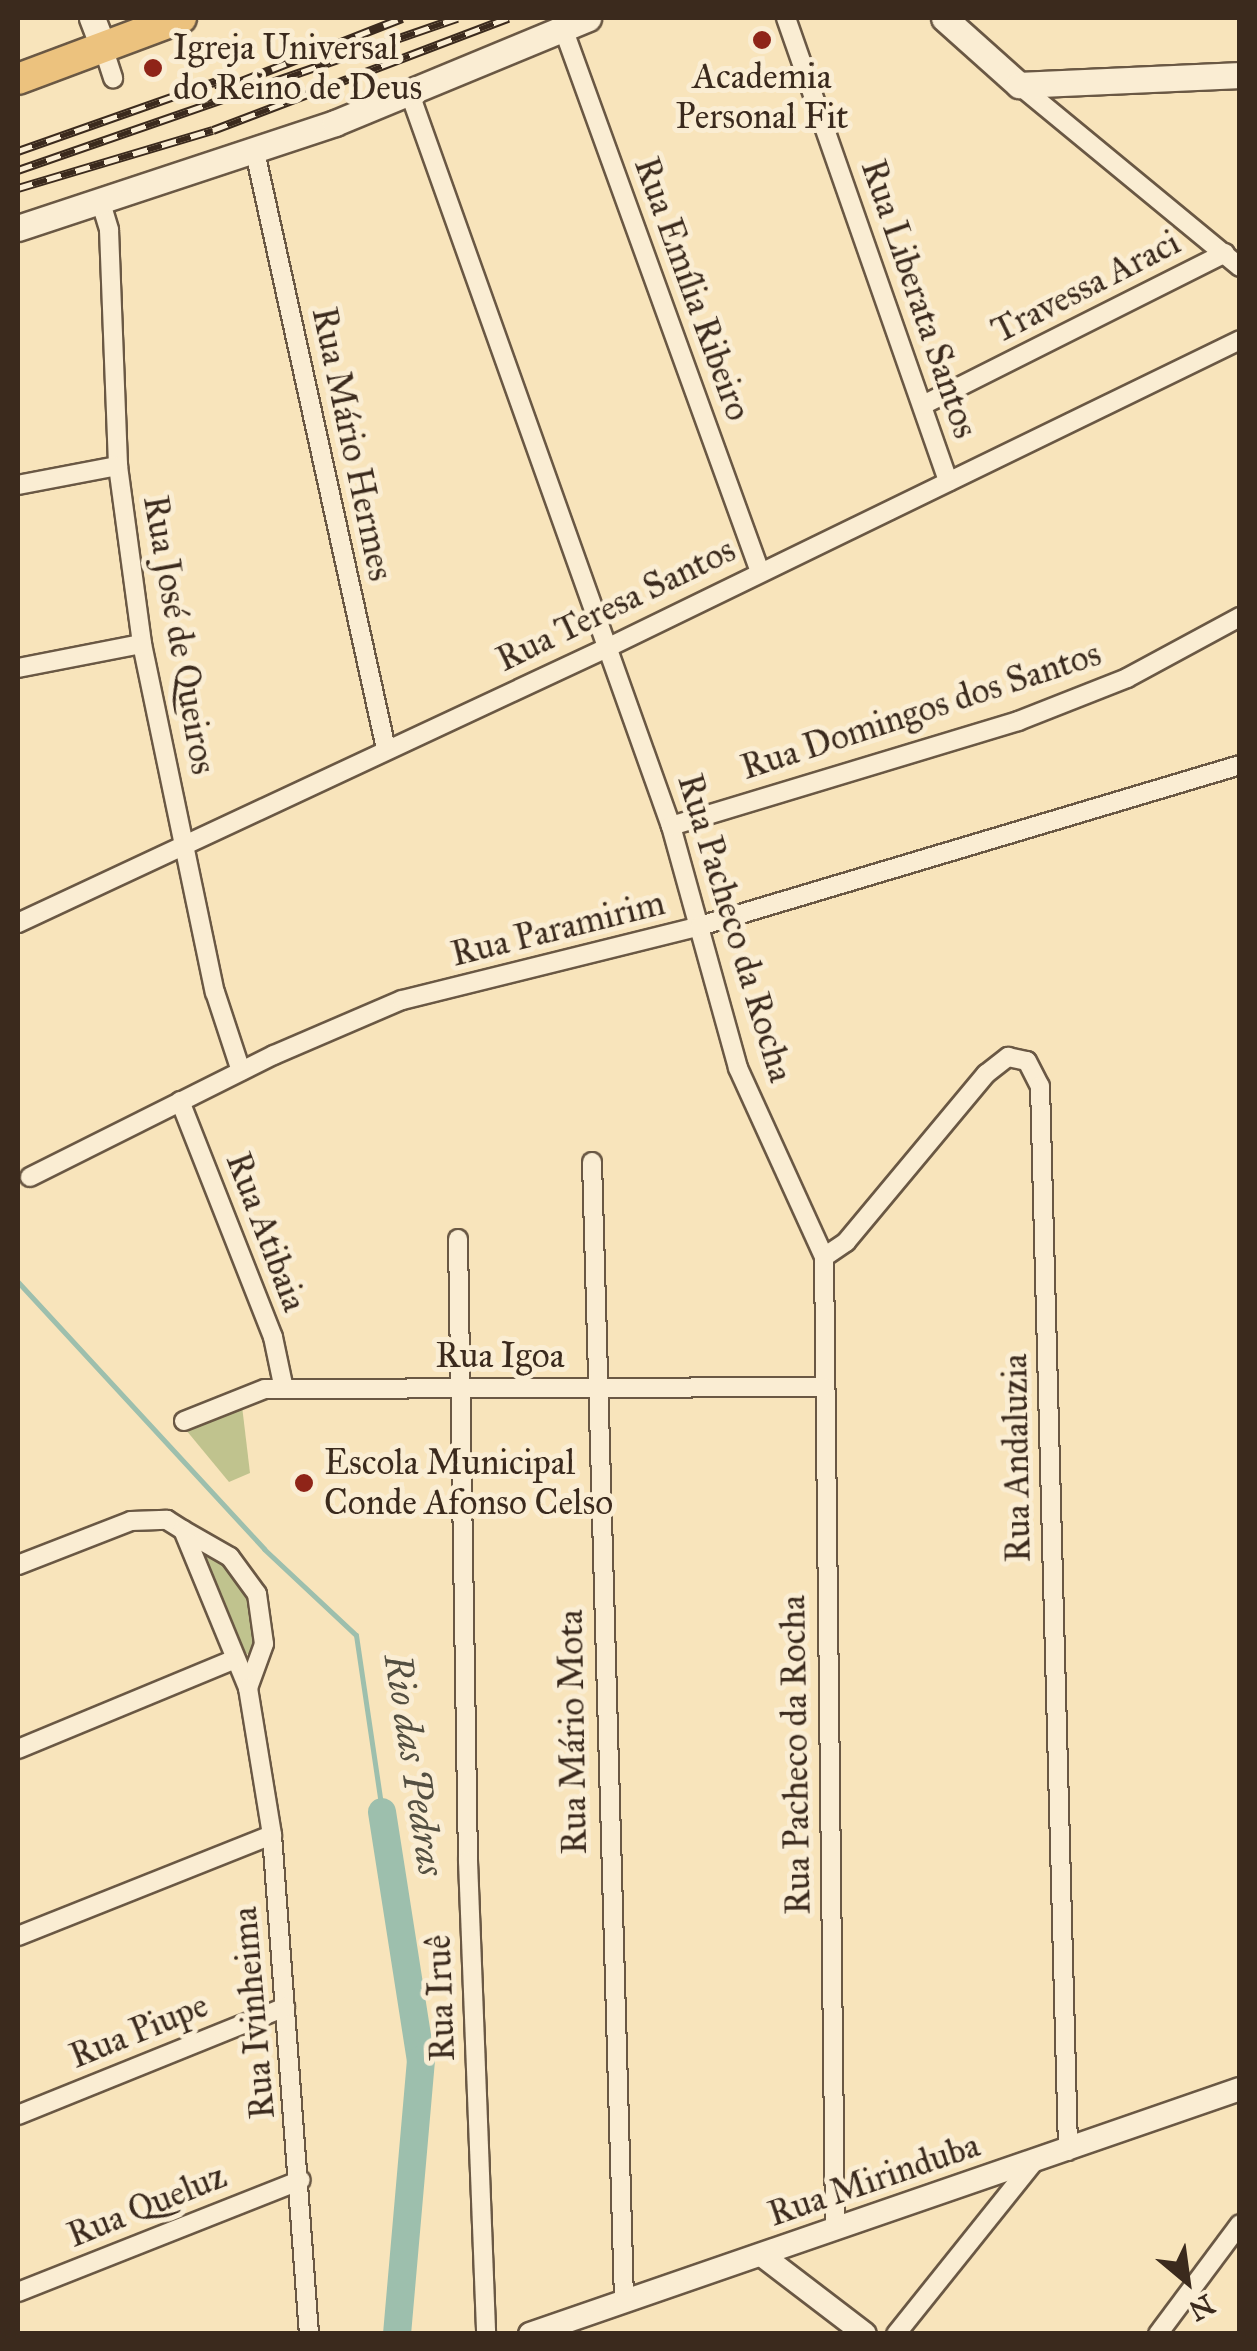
<!DOCTYPE html>
<meta charset="utf-8">
<style>
body{margin:0}
#map{position:relative;width:1257px;height:2351px;overflow:hidden;background:#f8e4bb;font-family:"IM FELL Great Primer",serif}
div>[style]{position:absolute}
.green>*{inset:0;background:#c0c38e}
.stream>*{height:5px;margin:-2.5px;padding:0 2.5px;transform-origin:2.5px;border-radius:2.5px;background:#9dbfad}
.river>*{height:28px;margin:-14px;padding:0 14px;transform-origin:14px;border-radius:14px;background:#9dbfad}
.roads{filter:drop-shadow(2px 0 #6a5844) drop-shadow(-2px 0 #6a5844) drop-shadow(0 2px #6a5844) drop-shadow(0 -2px #6a5844)}
.minor>*{height:18px;margin:-9px;padding:0 9px;transform-origin:9px;border-radius:9px;background:#faedd3}
.tertiary>*{height:22px;margin:-11px;padding:0 11px;transform-origin:11px;border-radius:11px;background:#faedd3}
.secondary>*{height:25px;margin:-12.5px;padding:0 12.5px;transform-origin:12.5px;border-radius:12.5px;background:#faedd3}
.primary>*{height:30px;margin:-15px;padding:0 15px;transform-origin:15px;border-radius:15px;background:#ecc27e}
.rail>*{height:9px;margin-top:-4.5px;transform-origin:0;background:repeating-linear-gradient(90deg,#faedd3 0 15px,#3b2a1d 0 30px);box-sizing:border-box;border-block:2px solid #3b2a1d}
.dots>*{width:28px;height:28px;translate:-50% -50%;box-sizing:border-box;border:5px solid #faedd3;border-radius:50%}
span{translate:-50% -50%;white-space:nowrap;text-align:center;line-height:1.15;-webkit-text-stroke:10px #faedd3;paint-order:stroke}
.poi-label{font-size:35px;color:#3b2a1d}
.left{translate:0 -50%;text-align:left}
.street-label{font-size:35px;color:#3b2a1d}
.water-label{font-size:38px;color:#544f41;font-style:italic}
.frame{position:absolute;inset:0;border:20px solid #3b2a1d;pointer-events:none}
.north{position:absolute;left:1137px;top:2231px;width:100px;height:100px;-webkit-text-stroke:8px #faedd3;paint-order:stroke;rotate:151deg;font-size:28px;font-weight:700;line-height:40px;text-align:center;color:#3b2a1d}
.north::after{content:'';display:block;margin:auto;width:35px;height:45px;background:#3b2a1d;clip-path:polygon(50% 0,100% 100%,50% 72%,0 100%)}
</style>
<div id="map">
<div class="green">
<div style="clip-path:polygon(242px 1406px,250px 1473px,229px 1482px,186px 1430px)"></div>
<div style="clip-path:polygon(213px 1552px,239px 1571px,261px 1628px,254px 1653px,247px 1654px,236px 1642px,202px 1561px)"></div>
</div>
<div class="stream">
<div style="left:18px;top:1282px;width:363px;rotate:47.3deg"></div>
<div style="left:264px;top:1549px;width:126px;rotate:43.1deg"></div>
<div style="left:356px;top:1635px;width:179px;rotate:81.6deg"></div>
</div>
<div class="river">
<div style="left:382px;top:1812px;width:251px;rotate:81.1deg"></div>
<div style="left:421px;top:2060px;width:275px;rotate:95deg"></div>
</div>
<div class="roads">
<div class="minor">
<div style="left:786px;top:18px;width:491px;rotate:70.7deg"></div>
<div style="left:563px;top:28px;width:579px;rotate:70.09deg"></div>
<div style="left:103px;top:47px;width:33px;rotate:72deg"></div>
<div style="left:1019px;top:85px;width:286px;rotate:39.5deg"></div>
<div style="left:410px;top:94px;width:777px;rotate:70.38deg"></div>
<div style="left:671px;top:826px;width:251px;rotate:74.5deg"></div>
<div style="left:738px;top:1068px;width:208px;rotate:65.5deg"></div>
<div style="left:824px;top:1257px;width:971px;rotate:89.35deg"></div>
<div style="left:255px;top:152px;width:611px;rotate:77.62deg"></div>
<div style="left:101px;top:203px;width:28px;rotate:73deg"></div>
<div style="left:109px;top:230px;width:236px;rotate:87.8deg"></div>
<div style="left:118px;top:466px;width:180px;rotate:82.3deg"></div>
<div style="left:142px;top:644px;width:356px;rotate:78.2deg"></div>
<div style="left:215px;top:992px;width:83px;rotate:71.8deg"></div>
<div style="left:923px;top:405px;width:338px;rotate:-26.7deg"></div>
<div style="left:18px;top:485px;width:102px;rotate:-10.8deg"></div>
<div style="left:18px;top:668px;width:126px;rotate:-11deg"></div>
<div style="left:671px;top:826px;width:363px;rotate:-16.8deg"></div>
<div style="left:1018px;top:721px;width:117px;rotate:-21.5deg"></div>
<div style="left:1127px;top:678px;width:128px;rotate:-28.4deg"></div>
<div style="left:18px;top:923px;width:655px;rotate:-25.04deg"></div>
<div style="left:611px;top:646px;width:699px;rotate:-25.94deg"></div>
<div style="left:180px;top:1101px;width:254px;rotate:68.5deg"></div>
<div style="left:273px;top:1337px;width:53px;rotate:78.1deg"></div>
<div style="left:592px;top:1162px;width:1139px;rotate:88.39deg"></div>
<div style="left:30px;top:1177px;width:273px;rotate:-26.6deg"></div>
<div style="left:274px;top:1055px;width:139px;rotate:-23.3deg"></div>
<div style="left:402px;top:1000px;width:307px;rotate:-13.9deg"></div>
<div style="left:700px;top:926px;width:563px;rotate:-16.6deg"></div>
<div style="left:458px;top:1239px;width:622px;rotate:89.08deg"></div>
<div style="left:468px;top:1861px;width:473px;rotate:87.8deg"></div>
<div style="left:824px;top:1257px;width:27px;rotate:-34deg"></div>
<div style="left:846px;top:1242px;width:219px;rotate:-50.2deg"></div>
<div style="left:986px;top:1074px;width:28px;rotate:-38deg"></div>
<div style="left:1008px;top:1057px;width:19px;rotate:12deg"></div>
<div style="left:1027px;top:1061px;width:28px;rotate:63deg"></div>
<div style="left:1040px;top:1086px;width:1065px;rotate:88.49deg"></div>
<div style="left:184px;top:1421px;width:87px;rotate:-21.6deg"></div>
<div style="left:265px;top:1389px;width:559px;rotate:-0.2deg"></div>
<div style="left:183px;top:1530px;width:54px;rotate:29.9deg"></div>
<div style="left:230px;top:1557px;width:46px;rotate:53.9deg"></div>
<div style="left:257px;top:1594px;width:50px;rotate:82deg"></div>
<div style="left:264px;top:1644px;width:47px;rotate:110deg"></div>
<div style="left:18px;top:1565px;width:121px;rotate:-21.3deg"></div>
<div style="left:131px;top:1521px;width:36px;rotate:-2deg"></div>
<div style="left:167px;top:1520px;width:19px;rotate:32deg"></div>
<div style="left:183px;top:1530px;width:171px;rotate:67.6deg"></div>
<div style="left:248px;top:1688px;width:149px;rotate:80.7deg"></div>
<div style="left:272px;top:1835px;width:500px;rotate:85.76deg"></div>
<div style="left:18px;top:1749px;width:235px;rotate:-22.5deg"></div>
<div style="left:18px;top:1936px;width:273px;rotate:-21.7deg"></div>
<div style="left:18px;top:2115px;width:288px;rotate:-22deg"></div>
<div style="left:18px;top:2292px;width:304px;rotate:-21.6deg"></div>
<div style="left:896px;top:2334px;width:219px;rotate:-51.3deg"></div>
<div style="left:1158px;top:2334px;width:137px;rotate:-53.3deg"></div>
</div>
<div class="tertiary">
<div style="left:763px;top:2256px;width:128px;rotate:37.4deg"></div>
<div style="left:530px;top:2334px;width:751px;rotate:-19.04deg"></div>
</div>
<div class="secondary">
<div style="left:92px;top:18px;width:31px;rotate:69deg"></div>
<div style="left:944px;top:18px;width:101px;rotate:41.8deg"></div>
<div style="left:1019px;top:85px;width:221px;rotate:-2.6deg"></div>
<div style="left:18px;top:228px;width:334px;rotate:-18.3deg"></div>
<div style="left:335px;top:123px;width:274px;rotate:-22.5deg"></div>
</div>
<div class="primary">
<div style="left:18px;top:79px;width:174px;rotate:-20.5deg"></div>
</div>
</div>
<div class="rail">
<div style="left:216px;top:91px;width:200px;rotate:-21.4deg"></div>
<div style="left:18px;top:151px;width:219px;rotate:-19.4deg"></div>
<div style="left:18px;top:170px;width:465px;rotate:-19.1deg"></div>
<div style="left:18px;top:188px;width:203px;rotate:-16.6deg"></div>
<div style="left:213px;top:130px;width:316px;rotate:-20.8deg"></div>
</div>
<div class="dots">
<div style="left:762px;top:40px;background:#8f2418"></div>
<div style="left:153px;top:68px;background:#8f2418"></div>
<div style="left:304px;top:1483px;background:#8f2418"></div>
</div>
<div class="poi-label">
<span class="left" style="left:173px;top:68px">Igreja Universal<br>do Reino de Deus</span>
<span style="left:762px;top:97px">Academia<br>Personal Fit</span>
<span class="left" style="left:324px;top:1483px">Escola Municipal<br>Conde Afonso Celso</span>
</div>
<div class="street-label">
<span style="left:1086px;top:287px;rotate:-27deg">Travessa Araci</span>
<span style="left:692px;top:289px;rotate:70deg">Rua Emília Ribeiro</span>
<span style="left:919px;top:299px;rotate:71deg">Rua Liberata Santos</span>
<span style="left:352px;top:444px;rotate:78deg">Rua Mário Hermes</span>
<span style="left:616px;top:605px;rotate:-26deg">Rua Teresa Santos</span>
<span style="left:179px;top:635px;rotate:80deg">Rua José de Queiros</span>
<span style="left:921px;top:711px;rotate:-18deg">Rua Domingos dos Santos</span>
<span style="left:735px;top:928px;rotate:73deg">Rua Pacheco da Rocha</span>
<span style="left:558px;top:929px;rotate:-14deg">Rua Paramirim</span>
<span style="left:266px;top:1232px;rotate:69deg">Rua Atibaia</span>
<span style="left:500px;top:1356px">Rua Igoa</span>
<span style="left:1017px;top:1458px;rotate:-91deg">Rua Andaluzia</span>
<span style="left:573px;top:1732px;rotate:-91deg">Rua Mário Mota</span>
<span style="left:796px;top:1755px;rotate:-91deg">Rua Pacheco da Rocha</span>
<span style="left:441px;top:1998px;rotate:-92deg">Rua Iruê</span>
<span style="left:254px;top:2013px;rotate:-95deg">Rua Ivinheima</span>
<span style="left:139px;top:2031px;rotate:-22deg">Rua Piupe</span>
<span style="left:874px;top:2180px;rotate:-19deg">Rua Mirinduba</span>
<span style="left:147px;top:2206px;rotate:-22deg">Rua Queluz</span>
</div>
<div class="water-label">
<span style="left:414px;top:1765px;rotate:81deg">Rio das Pedras</span>
</div>
<div class="frame"></div>
<div class="north">N</div>
</div>
